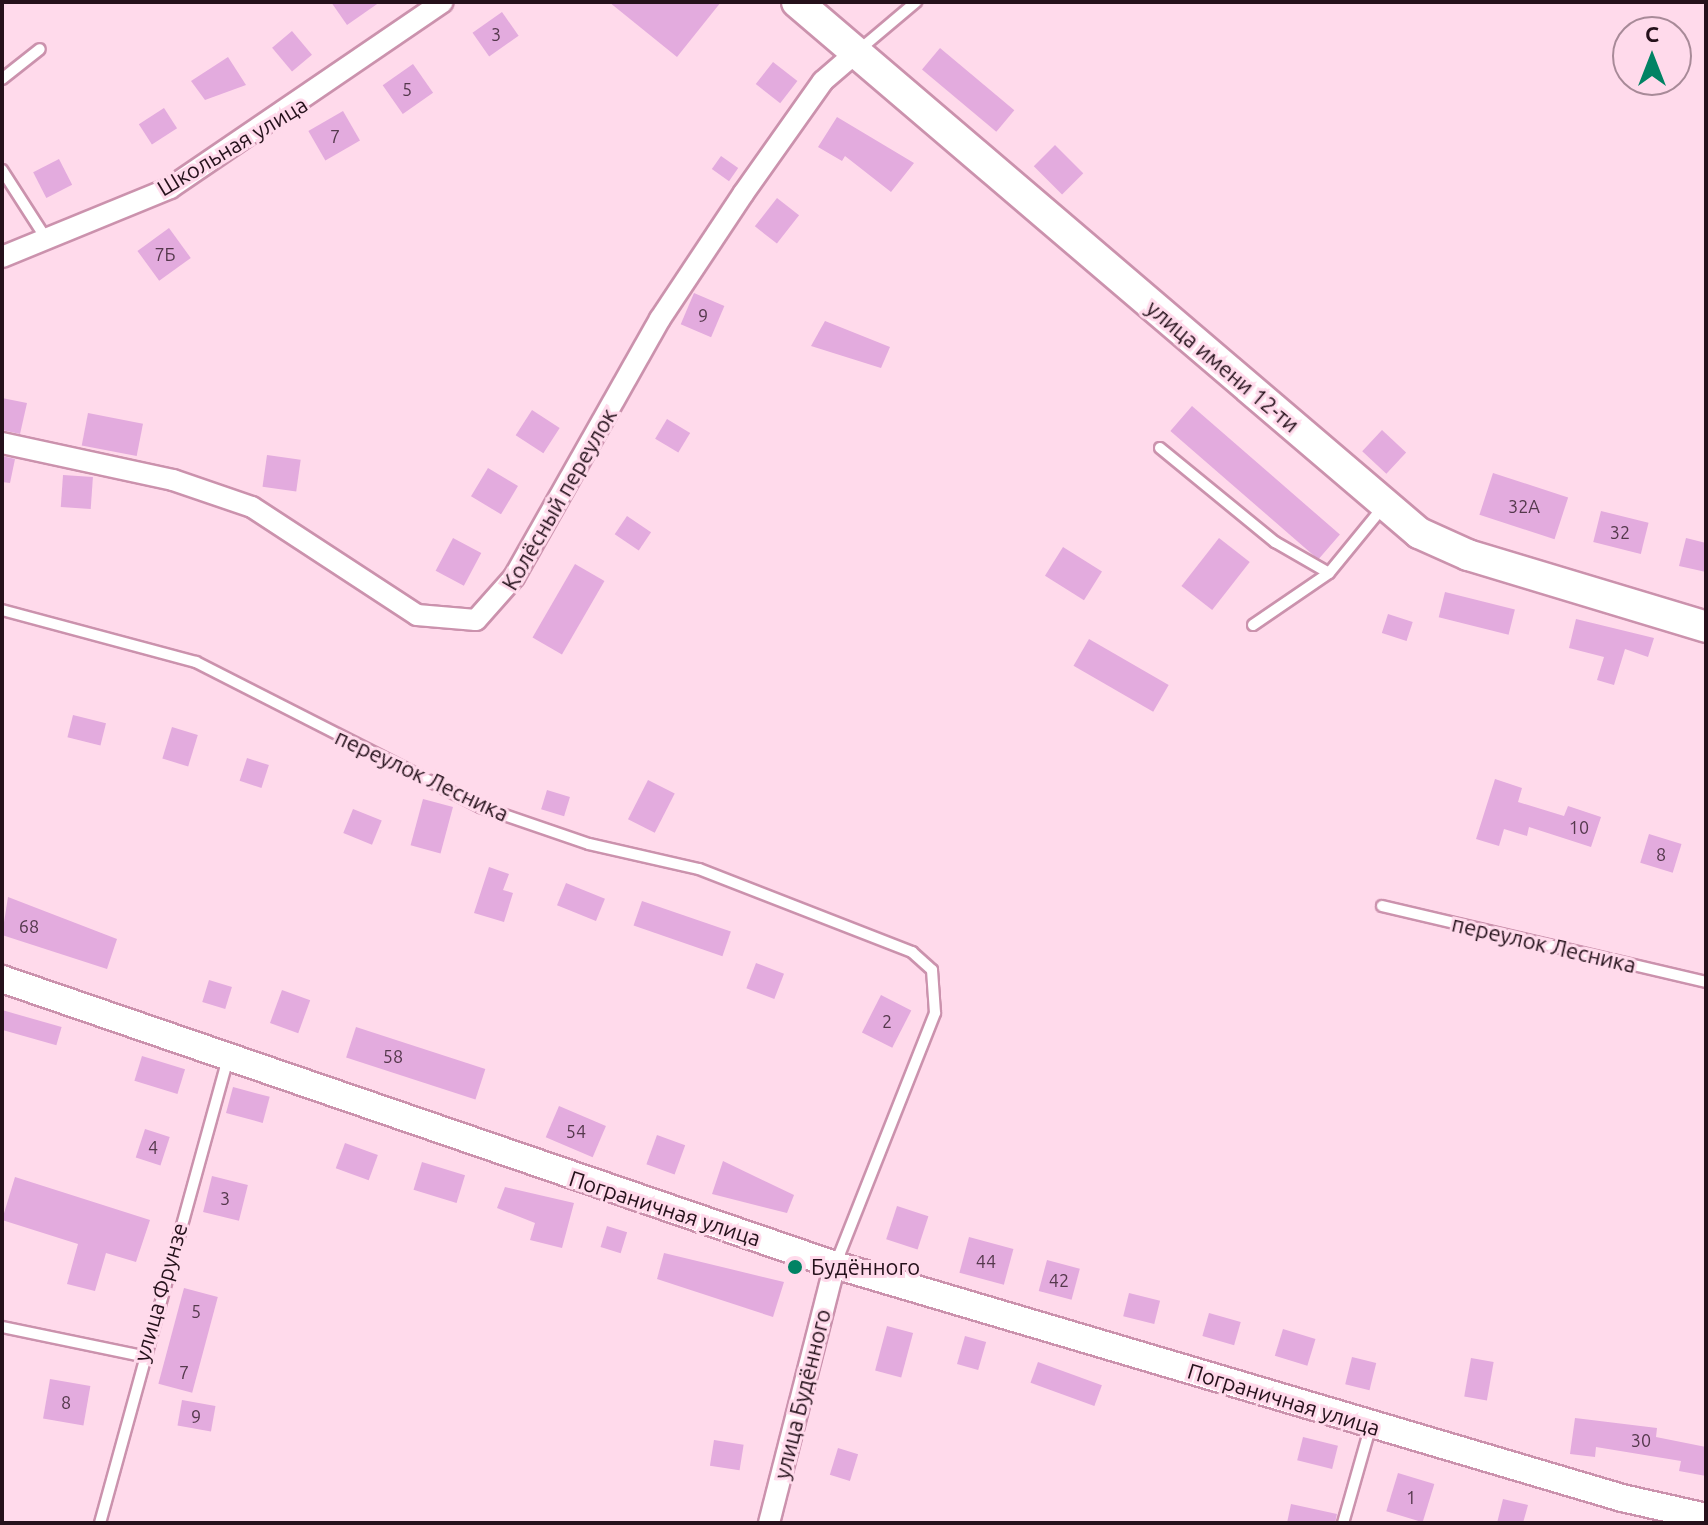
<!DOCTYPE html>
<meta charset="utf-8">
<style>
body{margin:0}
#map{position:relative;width:1708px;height:1525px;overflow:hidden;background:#ffdaeb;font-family:Ubuntu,sans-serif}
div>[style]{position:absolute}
.building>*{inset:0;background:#e3abde;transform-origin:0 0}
.roads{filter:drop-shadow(2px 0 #cb92ad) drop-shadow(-2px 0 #cb92ad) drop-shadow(0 2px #cb92ad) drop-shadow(0 -2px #cb92ad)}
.service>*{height:10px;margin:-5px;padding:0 5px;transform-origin:5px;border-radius:5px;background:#fff}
.minor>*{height:20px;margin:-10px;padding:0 10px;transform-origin:10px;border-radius:10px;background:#fff}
.tertiary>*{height:26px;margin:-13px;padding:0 13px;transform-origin:13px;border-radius:13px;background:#fff}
.secondary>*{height:30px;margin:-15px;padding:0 15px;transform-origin:15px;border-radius:15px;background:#fff}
.dots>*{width:22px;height:22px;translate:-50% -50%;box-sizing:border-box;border:4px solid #ffdaeb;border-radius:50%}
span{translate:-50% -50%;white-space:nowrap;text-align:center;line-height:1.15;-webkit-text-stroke:6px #ffdaeb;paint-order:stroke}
.number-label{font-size:18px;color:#54384c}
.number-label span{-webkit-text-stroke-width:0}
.street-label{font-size:22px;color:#25111b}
.poi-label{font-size:22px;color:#25111b}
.left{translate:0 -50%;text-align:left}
.frame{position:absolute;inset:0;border:4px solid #25111b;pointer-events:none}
.north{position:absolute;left:1612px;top:16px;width:80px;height:80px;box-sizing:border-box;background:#ffdaeb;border:2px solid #a88a98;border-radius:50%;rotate:0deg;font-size:22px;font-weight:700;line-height:32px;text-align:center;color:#25111b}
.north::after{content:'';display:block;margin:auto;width:28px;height:36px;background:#018364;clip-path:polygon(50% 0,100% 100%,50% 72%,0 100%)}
</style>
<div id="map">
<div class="building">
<div style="clip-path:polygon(331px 2px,380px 2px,347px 25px)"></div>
<div style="clip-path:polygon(609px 2px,721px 2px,677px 57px)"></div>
<div style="left:502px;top:12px;width:29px;height:36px;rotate:55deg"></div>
<div style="left:292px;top:31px;width:31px;height:26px;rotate:50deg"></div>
<div style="left:940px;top:48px;width:97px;height:28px;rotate:40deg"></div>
<div style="clip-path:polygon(228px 57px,246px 85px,205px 100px,191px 81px)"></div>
<div style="left:773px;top:62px;width:31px;height:28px;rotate:38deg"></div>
<div style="left:413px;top:64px;width:35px;height:37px;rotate:55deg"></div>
<div style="left:164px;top:108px;width:24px;height:30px;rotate:57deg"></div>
<div style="left:343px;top:111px;width:34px;height:40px;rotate:60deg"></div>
<div style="clip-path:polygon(837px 117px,914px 163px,891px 192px,845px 156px,842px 161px,818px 147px)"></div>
<div style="left:1055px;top:145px;width:40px;height:30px;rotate:45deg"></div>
<div style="left:721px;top:156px;width:21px;height:16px;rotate:35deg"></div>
<div style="left:59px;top:159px;width:29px;height:29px;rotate:63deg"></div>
<div style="left:777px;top:198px;width:28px;height:36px;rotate:38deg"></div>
<div style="left:169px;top:228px;width:37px;height:39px;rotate:54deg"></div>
<div style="left:694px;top:293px;width:33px;height:34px;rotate:23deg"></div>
<div style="clip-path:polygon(825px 321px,890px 347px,881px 368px,811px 346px)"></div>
<div style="clip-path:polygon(2px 398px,27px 403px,20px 434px,2px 430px)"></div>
<div style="left:1192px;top:406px;width:196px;height:33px;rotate:41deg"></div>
<div style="left:532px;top:410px;width:33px;height:30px;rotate:33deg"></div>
<div style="left:88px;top:413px;width:56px;height:33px;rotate:11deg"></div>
<div style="left:667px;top:419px;width:27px;height:23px;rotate:31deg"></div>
<div style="left:1382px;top:430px;width:33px;height:29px;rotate:43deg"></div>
<div style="left:267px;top:455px;width:34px;height:32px;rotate:8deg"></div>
<div style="clip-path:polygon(2px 456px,15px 459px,10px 483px,2px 482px)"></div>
<div style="left:488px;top:468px;width:35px;height:33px;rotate:31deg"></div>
<div style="left:1493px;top:473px;width:79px;height:44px;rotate:18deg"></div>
<div style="left:63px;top:475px;width:30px;height:32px;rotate:4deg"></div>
<div style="left:1601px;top:511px;width:49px;height:32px;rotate:14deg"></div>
<div style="left:627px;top:516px;width:29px;height:22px;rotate:34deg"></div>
<div style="left:453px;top:538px;width:32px;height:37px;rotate:28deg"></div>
<div style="left:1219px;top:538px;width:39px;height:61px;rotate:38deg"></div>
<div style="clip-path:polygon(1686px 538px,1706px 543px,1706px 572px,1679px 566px)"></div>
<div style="left:1063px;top:547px;width:46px;height:34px;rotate:32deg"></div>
<div style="left:575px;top:564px;width:34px;height:85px;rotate:30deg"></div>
<div style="left:1445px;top:592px;width:72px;height:26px;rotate:14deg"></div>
<div style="left:1388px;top:614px;width:26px;height:20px;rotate:18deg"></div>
<div style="clip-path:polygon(1576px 619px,1654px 638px,1648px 657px,1625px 649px,1614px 685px,1597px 680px,1604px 657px,1569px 648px)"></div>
<div style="left:1089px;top:639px;width:92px;height:31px;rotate:30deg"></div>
<div style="left:73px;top:715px;width:34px;height:23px;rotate:14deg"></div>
<div style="left:172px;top:727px;width:27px;height:33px;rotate:17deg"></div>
<div style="left:247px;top:758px;width:23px;height:24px;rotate:18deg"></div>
<div style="clip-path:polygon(1495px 779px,1522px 788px,1518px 802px,1564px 816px,1568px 806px,1601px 817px,1591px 847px,1529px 827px,1527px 836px,1504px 829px,1499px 846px,1476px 839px)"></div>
<div style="left:648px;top:780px;width:30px;height:44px;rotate:27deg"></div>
<div style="left:547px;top:790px;width:24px;height:20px;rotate:17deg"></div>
<div style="left:423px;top:799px;width:31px;height:48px;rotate:15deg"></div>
<div style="left:353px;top:809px;width:31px;height:26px;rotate:22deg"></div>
<div style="left:1649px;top:834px;width:34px;height:30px;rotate:17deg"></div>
<div style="clip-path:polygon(489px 867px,509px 874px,503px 890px,513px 893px,504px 922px,474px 913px)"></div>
<div style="left:566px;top:883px;width:42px;height:24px;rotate:22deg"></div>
<div style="clip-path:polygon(8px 897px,117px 939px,107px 969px,2px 935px)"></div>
<div style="left:642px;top:901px;width:94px;height:26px;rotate:19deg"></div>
<div style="left:756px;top:963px;width:30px;height:27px;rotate:21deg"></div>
<div style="left:209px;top:980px;width:24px;height:23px;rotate:17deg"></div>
<div style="left:282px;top:990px;width:30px;height:35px;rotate:20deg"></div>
<div style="left:881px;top:995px;width:34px;height:42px;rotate:27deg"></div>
<div style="left:2px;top:1010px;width:62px;height:19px;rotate:16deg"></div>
<div style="left:356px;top:1027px;width:136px;height:32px;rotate:18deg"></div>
<div style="left:142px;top:1056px;width:45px;height:26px;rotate:17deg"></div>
<div style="left:233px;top:1087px;width:38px;height:27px;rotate:15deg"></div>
<div style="left:559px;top:1106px;width:51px;height:34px;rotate:23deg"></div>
<div style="left:145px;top:1129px;width:26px;height:30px;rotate:18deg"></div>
<div style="left:657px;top:1135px;width:30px;height:31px;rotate:20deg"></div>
<div style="left:345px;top:1143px;width:35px;height:27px;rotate:20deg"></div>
<div style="clip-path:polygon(723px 1161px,794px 1195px,787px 1213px,712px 1194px)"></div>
<div style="left:422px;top:1162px;width:45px;height:29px;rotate:17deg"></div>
<div style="left:212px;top:1176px;width:37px;height:37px;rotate:14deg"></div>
<div style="clip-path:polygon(15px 1177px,150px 1220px,136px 1262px,106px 1253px,95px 1291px,67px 1284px,78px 1244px,2px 1220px)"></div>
<div style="clip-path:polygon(505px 1187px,574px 1203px,562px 1248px,530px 1240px,535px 1223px,497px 1208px)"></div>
<div style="left:897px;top:1206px;width:33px;height:35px;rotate:18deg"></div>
<div style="left:607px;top:1226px;width:21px;height:22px;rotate:17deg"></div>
<div style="left:969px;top:1237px;width:46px;height:37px;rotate:15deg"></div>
<div style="clip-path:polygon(664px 1253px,784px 1282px,773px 1317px,657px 1279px)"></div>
<div style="left:1047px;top:1260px;width:34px;height:32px;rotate:15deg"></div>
<div style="left:184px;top:1288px;width:35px;height:99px;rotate:15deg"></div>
<div style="left:1129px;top:1293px;width:32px;height:24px;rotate:14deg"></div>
<div style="left:1209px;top:1313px;width:33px;height:24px;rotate:16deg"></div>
<div style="left:887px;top:1326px;width:27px;height:46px;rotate:15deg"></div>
<div style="left:1283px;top:1329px;width:34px;height:28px;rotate:17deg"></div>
<div style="left:965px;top:1336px;width:22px;height:29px;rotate:16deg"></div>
<div style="left:1352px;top:1357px;width:25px;height:28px;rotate:14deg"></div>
<div style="left:1471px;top:1358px;width:23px;height:39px;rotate:10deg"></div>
<div style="left:1038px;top:1362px;width:68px;height:22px;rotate:20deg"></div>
<div style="left:50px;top:1379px;width:41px;height:40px;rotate:10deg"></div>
<div style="left:182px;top:1400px;width:34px;height:26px;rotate:10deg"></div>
<div style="clip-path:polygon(1575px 1418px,1657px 1428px,1656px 1437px,1706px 1447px,1706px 1476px,1679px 1471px,1681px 1461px,1596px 1447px,1595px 1457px,1570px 1454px)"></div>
<div style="left:1303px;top:1437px;width:36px;height:24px;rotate:14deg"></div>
<div style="left:714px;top:1440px;width:30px;height:26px;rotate:9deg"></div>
<div style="left:838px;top:1448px;width:21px;height:28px;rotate:17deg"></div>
<div style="left:1398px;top:1473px;width:38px;height:40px;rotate:17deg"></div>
<div style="clip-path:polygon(1503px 1499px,1528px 1505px,1523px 1523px,1497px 1523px)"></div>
<div style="clip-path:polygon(1291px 1504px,1337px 1514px,1335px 1523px,1287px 1523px)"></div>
</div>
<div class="roads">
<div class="service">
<div style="left:859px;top:50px;width:75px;rotate:-40.1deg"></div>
<div style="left:2px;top:79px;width:48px;rotate:-38.3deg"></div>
<div style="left:2px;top:170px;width:80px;rotate:57.3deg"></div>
<div style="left:1160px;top:448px;width:149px;rotate:39.3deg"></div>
<div style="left:1275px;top:542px;width:62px;rotate:29.9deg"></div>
<div style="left:2px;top:610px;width:201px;rotate:15deg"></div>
<div style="left:196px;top:662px;width:320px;rotate:27deg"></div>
<div style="left:481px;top:807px;width:114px;rotate:18.9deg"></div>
<div style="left:589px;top:844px;width:113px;rotate:12.8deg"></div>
<div style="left:699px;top:869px;width:229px;rotate:21.3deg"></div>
<div style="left:912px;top:952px;width:27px;rotate:42deg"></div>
<div style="left:932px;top:970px;width:43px;rotate:86deg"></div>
<div style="left:935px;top:1013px;width:269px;rotate:111.6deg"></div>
<div style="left:1253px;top:625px;width:92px;rotate:-34.4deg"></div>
<div style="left:1329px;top:573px;width:85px;rotate:-50.7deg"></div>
<div style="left:1382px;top:906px;width:333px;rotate:13.2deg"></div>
<div style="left:2px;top:1327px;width:143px;rotate:11.7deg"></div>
<div style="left:100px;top:1523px;width:478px;rotate:-74.6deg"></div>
<div style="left:1343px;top:1523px;width:102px;rotate:-74.1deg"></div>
</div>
<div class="minor">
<div style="left:2px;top:257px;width:182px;rotate:-22.3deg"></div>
<div style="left:170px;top:188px;width:330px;rotate:-34.3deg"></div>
<div style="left:2px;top:443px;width:175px;rotate:12.2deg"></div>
<div style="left:173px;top:480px;width:83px;rotate:18.9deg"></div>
<div style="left:252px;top:507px;width:197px;rotate:33.2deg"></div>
<div style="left:417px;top:615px;width:59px;rotate:4.8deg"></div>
<div style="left:476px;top:620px;width:57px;rotate:-48.5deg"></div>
<div style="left:514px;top:577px;width:296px;rotate:-60.5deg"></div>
<div style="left:660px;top:319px;width:150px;rotate:-56.4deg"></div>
<div style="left:743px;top:194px;width:138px;rotate:-54.7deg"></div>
<div style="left:823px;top:81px;width:48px;rotate:-40.7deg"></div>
<div style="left:769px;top:1523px;width:266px;rotate:-75.7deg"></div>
</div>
<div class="tertiary">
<div style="left:2px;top:979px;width:881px;rotate:18.95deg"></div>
<div style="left:835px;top:1265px;width:821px;rotate:16.49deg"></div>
<div style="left:1622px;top:1498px;width:86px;rotate:12.7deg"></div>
</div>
<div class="secondary">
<div style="left:797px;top:2px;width:818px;rotate:40.49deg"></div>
<div style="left:1419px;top:533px;width:54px;rotate:24.2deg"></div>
<div style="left:1468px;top:555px;width:249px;rotate:16.8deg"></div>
</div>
</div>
<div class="dots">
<div style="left:795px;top:1267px;background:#018364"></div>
</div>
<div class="number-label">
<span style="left:496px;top:34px">3</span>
<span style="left:407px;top:89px">5</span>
<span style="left:335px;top:136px">7</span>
<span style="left:165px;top:254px">7Б</span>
<span style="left:703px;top:315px">9</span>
<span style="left:1524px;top:506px">32А</span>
<span style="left:1620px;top:532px">32</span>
<span style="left:1579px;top:827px">10</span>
<span style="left:1661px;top:854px">8</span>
<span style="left:29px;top:926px">68</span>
<span style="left:887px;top:1021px">2</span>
<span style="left:393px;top:1056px">58</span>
<span style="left:576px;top:1131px">54</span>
<span style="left:153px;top:1147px">4</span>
<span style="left:225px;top:1198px">3</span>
<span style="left:986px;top:1261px">44</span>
<span style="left:1059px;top:1280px">42</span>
<span style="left:196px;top:1311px">5</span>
<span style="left:184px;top:1372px">7</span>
<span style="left:66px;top:1402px">8</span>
<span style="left:196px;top:1416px">9</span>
<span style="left:1641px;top:1440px">30</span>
<span style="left:1411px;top:1497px">1</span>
</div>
<div class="street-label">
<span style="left:232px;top:146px;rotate:-31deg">Школьная улица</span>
<span style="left:1223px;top:366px;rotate:40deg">улица имени 12-ти</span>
<span style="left:559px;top:499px;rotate:-60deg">Колёсный переулок</span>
<span style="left:422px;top:775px;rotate:25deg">переулок Лесника</span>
<span style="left:1544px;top:944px;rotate:13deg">переулок Лесника</span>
<span style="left:665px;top:1208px;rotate:18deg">Пограничная улица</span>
<span style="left:160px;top:1292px;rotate:-74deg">улица Фрунзе</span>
<span style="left:802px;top:1394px;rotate:-76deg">улица Будённого</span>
<span style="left:1284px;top:1399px;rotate:17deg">Пограничная улица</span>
</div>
<div class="poi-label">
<span class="left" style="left:811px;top:1267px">Будённого</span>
</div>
<div class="frame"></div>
<div class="north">С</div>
</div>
